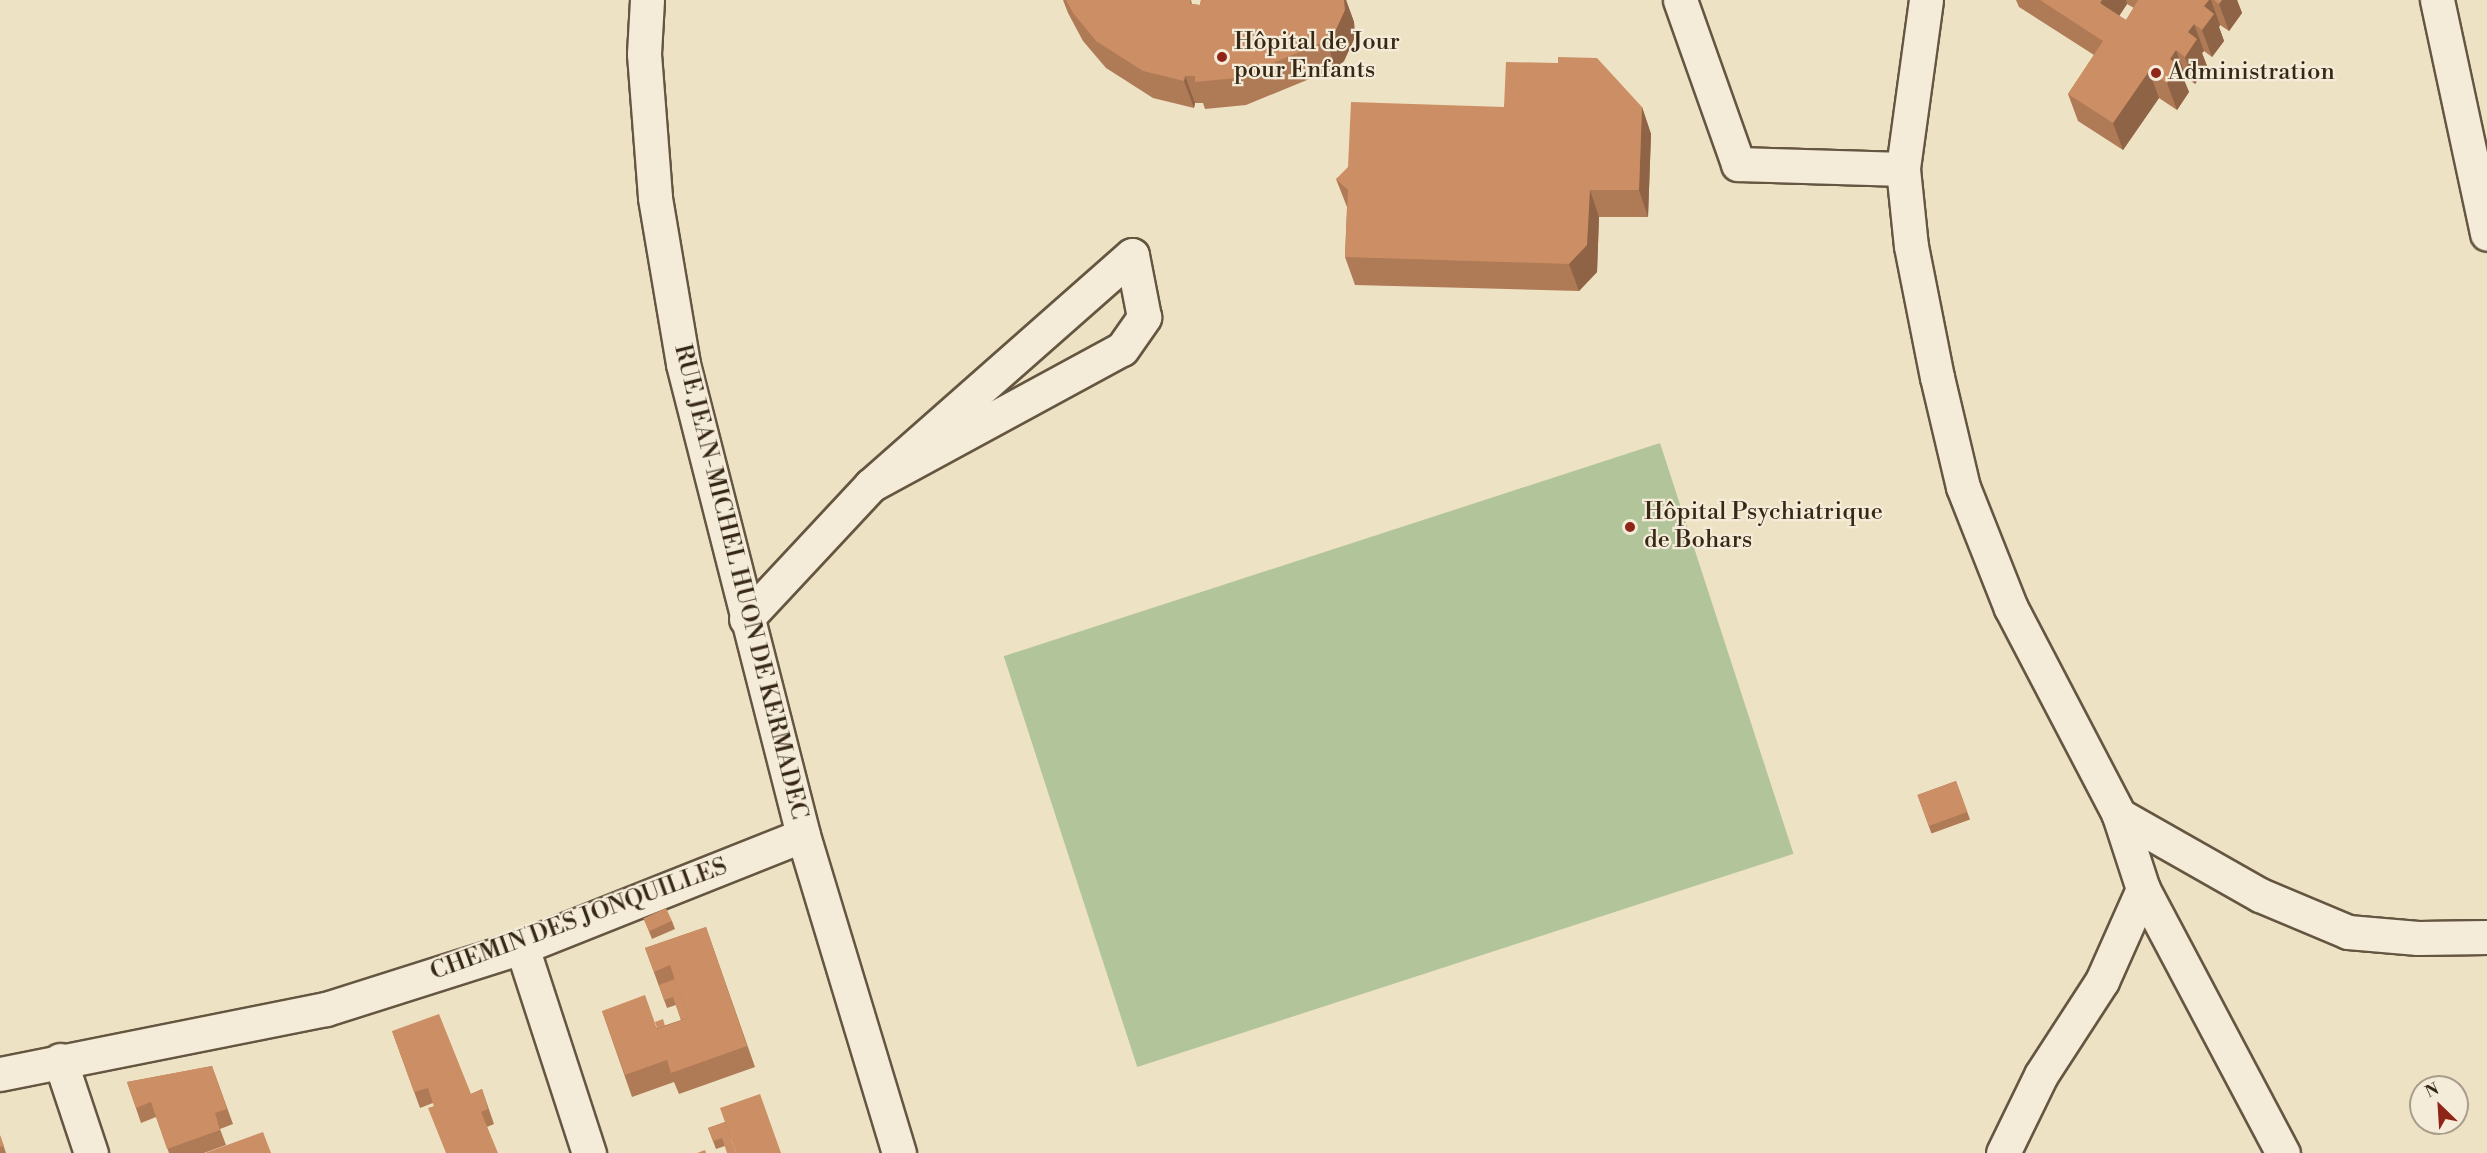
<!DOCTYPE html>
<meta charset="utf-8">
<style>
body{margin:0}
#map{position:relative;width:2487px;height:1153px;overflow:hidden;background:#eee2c4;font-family:"Libre Bodoni",serif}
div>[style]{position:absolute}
.green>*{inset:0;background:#b2c499;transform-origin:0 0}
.roads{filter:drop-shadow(2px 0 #655641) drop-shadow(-2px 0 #655641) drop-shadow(0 2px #655641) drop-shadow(0 -2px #655641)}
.minor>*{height:33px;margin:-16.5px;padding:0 16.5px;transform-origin:16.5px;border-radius:16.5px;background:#f4ecd9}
.wall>*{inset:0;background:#af7a56;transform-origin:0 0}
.shaded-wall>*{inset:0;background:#8f6346}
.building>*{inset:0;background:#cc8e64;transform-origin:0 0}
.dots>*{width:16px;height:16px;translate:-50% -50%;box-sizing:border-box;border:3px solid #f4ecd9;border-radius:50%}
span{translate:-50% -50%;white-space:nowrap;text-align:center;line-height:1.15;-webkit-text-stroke:4.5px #f4ecd9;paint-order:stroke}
.poi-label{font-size:24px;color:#372815}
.left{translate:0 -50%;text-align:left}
.street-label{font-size:24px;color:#372815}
.north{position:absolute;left:2409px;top:1075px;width:60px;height:60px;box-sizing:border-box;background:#f4ecd9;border:2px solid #a89e8b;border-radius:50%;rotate:335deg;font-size:16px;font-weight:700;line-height:24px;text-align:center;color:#372815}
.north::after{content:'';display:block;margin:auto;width:21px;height:27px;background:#8f2418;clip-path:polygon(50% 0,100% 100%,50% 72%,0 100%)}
</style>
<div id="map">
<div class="green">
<div style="left:1660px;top:443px;width:432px;height:690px;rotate:72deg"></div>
</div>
<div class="roads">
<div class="minor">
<div style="left:647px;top:0;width:54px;rotate:93.2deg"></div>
<div style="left:644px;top:54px;width:144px;rotate:85.6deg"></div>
<div style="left:655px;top:198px;width:168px;rotate:80.4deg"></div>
<div style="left:683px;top:364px;width:486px;rotate:75.7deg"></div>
<div style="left:803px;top:835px;width:332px;rotate:73.2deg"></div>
<div style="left:1680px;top:0;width:174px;rotate:70.5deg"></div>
<div style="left:1738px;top:164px;width:165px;rotate:1.7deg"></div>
<div style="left:1926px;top:0;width:171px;rotate:97.8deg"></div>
<div style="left:1903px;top:169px;width:77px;rotate:84.1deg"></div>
<div style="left:1911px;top:246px;width:134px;rotate:78.8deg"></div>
<div style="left:1937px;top:377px;width:113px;rotate:76.7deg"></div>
<div style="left:1963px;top:487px;width:130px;rotate:68.4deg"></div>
<div style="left:2011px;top:608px;width:233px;rotate:62.4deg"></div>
<div style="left:2119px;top:815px;width:162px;rotate:29.6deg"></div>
<div style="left:2260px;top:895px;width:95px;rotate:22.8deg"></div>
<div style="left:2348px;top:932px;width:70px;rotate:4.9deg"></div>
<div style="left:2418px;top:938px;width:69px;rotate:-0.8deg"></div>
<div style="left:2437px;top:0;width:239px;rotate:77.9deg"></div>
<div style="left:746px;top:619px;width:183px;rotate:-47deg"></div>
<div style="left:871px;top:485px;width:285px;rotate:-28.5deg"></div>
<div style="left:1122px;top:349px;width:39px;rotate:-55deg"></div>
<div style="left:1144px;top:317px;width:63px;rotate:-101deg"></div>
<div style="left:1132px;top:255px;width:348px;rotate:138.6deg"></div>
<div style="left:2143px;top:889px;width:299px;rotate:62.1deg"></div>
<div style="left:522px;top:947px;width:217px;rotate:72deg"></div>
<div style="left:60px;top:1060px;width:98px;rotate:71.6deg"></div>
<div style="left:0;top:1074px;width:332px;rotate:-11.3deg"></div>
<div style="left:326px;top:1009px;width:206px;rotate:-17.6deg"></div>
<div style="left:522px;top:947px;width:302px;rotate:-21.7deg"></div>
<div style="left:2003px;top:1153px;width:87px;rotate:-64deg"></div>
<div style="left:2041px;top:1075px;width:112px;rotate:-57deg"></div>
<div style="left:2102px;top:981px;width:101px;rotate:-66deg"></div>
<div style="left:2143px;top:889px;width:78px;rotate:-108deg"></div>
</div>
</div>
<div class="wall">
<div style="clip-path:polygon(1063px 0,1191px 0,1192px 4px,1200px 5px,1201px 0,1346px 0,1354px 22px,1355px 37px,1344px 61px,1336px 68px,1246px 105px,1205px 109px,1203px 103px,1195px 103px,1194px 108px,1153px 98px,1106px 68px,1083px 41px,1068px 13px)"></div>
<div style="clip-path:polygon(evenodd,2016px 0,2237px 0,2242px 13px,2229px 31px,2220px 25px,2219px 27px,2224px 41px,2212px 57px,2204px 51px,2202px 53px,2207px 66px,2195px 84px,2186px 77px,2184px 80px,2189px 92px,2177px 110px,2159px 98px,2123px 150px,2078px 121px,2068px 94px,2094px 55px,2019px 7px,2016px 0,2127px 4px,2134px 8px,2126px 20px,2119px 16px,2127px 4px)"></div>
<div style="clip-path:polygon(1504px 107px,1642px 107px,1651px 134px,1648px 217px,1599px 217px,1597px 272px,1579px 291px,1355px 285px,1345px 257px,1347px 207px,1336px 179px)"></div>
<div style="left:1956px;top:781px;width:41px;height:41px;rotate:70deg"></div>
<div style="clip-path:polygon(644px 919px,672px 921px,675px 929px,652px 939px)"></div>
<div style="clip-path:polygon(706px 927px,755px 1067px,679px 1094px,674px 1082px,632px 1097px,602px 1011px,657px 1028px,681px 1020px,676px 1005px,667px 1008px,645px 948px)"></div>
<div style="clip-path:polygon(392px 1031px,471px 1094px,482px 1089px,494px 1124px,487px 1127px,434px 1106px,433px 1103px,420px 1108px)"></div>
<div style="clip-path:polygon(212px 1066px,233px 1124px,220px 1129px,226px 1145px,204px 1153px,169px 1153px,156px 1117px,141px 1123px,127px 1082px)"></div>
<div style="clip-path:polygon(760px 1094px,725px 1146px,716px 1149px,708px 1128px,725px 1122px)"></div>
<div style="clip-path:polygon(0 1135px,6px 1153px,0 1153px)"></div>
</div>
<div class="shaded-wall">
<div style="clip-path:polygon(1344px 0,1346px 0,1354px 22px,1355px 37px,1344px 61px,1336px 68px,1326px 41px)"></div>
<div style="clip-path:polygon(2102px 0,2126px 0,2127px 4px,2110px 30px,2100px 3px)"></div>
<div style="clip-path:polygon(2209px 0,2211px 0,2220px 25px,2219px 27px,2224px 41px,2212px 57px,2202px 30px,2204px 6px)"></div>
<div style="clip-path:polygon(2222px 0,2237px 0,2242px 13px,2229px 31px,2219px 4px)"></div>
<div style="clip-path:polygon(2194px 24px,2204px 51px,2202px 53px,2207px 66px,2195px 84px,2185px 57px,2188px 32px)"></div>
<div style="clip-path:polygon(2176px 50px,2186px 77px,2184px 80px,2189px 92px,2177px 110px,2167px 83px,2170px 59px)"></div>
<div style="clip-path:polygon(2149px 71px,2159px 98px,2123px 150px,2113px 123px)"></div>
<div style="clip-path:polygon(1185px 76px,1195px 103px,1194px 108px,1184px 81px)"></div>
<div style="clip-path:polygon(1642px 107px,1651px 134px,1648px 217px,1639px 190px)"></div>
<div style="clip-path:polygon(1590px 190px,1599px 217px,1597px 272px,1579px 291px,1569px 264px)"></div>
</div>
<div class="building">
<div style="clip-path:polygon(1066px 0,1190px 0,1190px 4px,1200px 5px,1201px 0,1344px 0,1345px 10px,1334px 34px,1326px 41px,1237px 78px,1195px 82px,1195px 76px,1185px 76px,1184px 81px,1143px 71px,1096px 41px,1073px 13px)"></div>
<div style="clip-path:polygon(2040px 0,2102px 0,2100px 3px,2126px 20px,2138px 0,2209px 0,2204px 6px,2214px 14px,2202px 30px,2194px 24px,2188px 32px,2197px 39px,2185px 57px,2176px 50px,2170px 59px,2179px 65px,2167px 83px,2149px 71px,2113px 123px,2068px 94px,2103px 41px)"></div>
<div style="clip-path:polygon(2214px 0,2222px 0,2219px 4px)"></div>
<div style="clip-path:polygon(1558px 57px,1597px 58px,1642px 107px,1639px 190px,1590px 190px,1587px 245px,1569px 264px,1345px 257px,1348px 190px,1336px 179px,1348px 167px,1351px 102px,1504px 107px,1506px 62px,1558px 63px)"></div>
<div style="left:1956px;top:781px;width:33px;height:41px;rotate:70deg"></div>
<div style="left:666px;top:908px;width:14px;height:25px;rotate:65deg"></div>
<div style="clip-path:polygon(706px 927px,747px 1046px,671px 1073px,667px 1060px,625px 1075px,602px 1011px,645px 995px,657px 1029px,688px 1018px,670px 965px,654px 972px,645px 948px)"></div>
<div style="clip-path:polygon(675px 979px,688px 1018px,681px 1020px,673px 997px,664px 1000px,659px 985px)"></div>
<div style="clip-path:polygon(439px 1014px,471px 1094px,482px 1089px,488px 1109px,481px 1112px,498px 1153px,446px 1153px,428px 1108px,434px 1106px,428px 1088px,414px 1092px,392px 1031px)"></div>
<div style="clip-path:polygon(663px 1019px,665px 1026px,657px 1028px,655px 1022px)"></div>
<div style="clip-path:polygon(212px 1066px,227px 1109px,215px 1113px,220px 1130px,167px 1149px,151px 1102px,136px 1108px,127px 1082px)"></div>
<div style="clip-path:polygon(760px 1094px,781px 1153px,736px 1153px,720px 1108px)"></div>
<div style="clip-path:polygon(725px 1122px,736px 1153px,727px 1153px,722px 1138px,713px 1141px,708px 1128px)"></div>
<div style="clip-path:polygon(263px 1132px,271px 1153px,205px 1153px)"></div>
<div style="clip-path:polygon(0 1136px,4px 1146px,0 1147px)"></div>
<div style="clip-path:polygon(705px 1150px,706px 1153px,697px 1153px)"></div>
</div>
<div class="dots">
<div style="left:1222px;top:57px;background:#8f2418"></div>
<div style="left:2156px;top:73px;background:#8f2418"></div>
<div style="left:1630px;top:527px;background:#8f2418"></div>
</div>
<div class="poi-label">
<span class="left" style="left:1234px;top:57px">Hôpital de Jour<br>pour Enfants</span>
<span class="left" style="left:2168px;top:73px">Administration</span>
<span class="left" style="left:1644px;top:527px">Hôpital Psychiatrique<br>de Bohars</span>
</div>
<div class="street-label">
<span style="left:740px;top:582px;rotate:76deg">RUE JEAN-MICHEL HUON DE KERMADEC</span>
<span style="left:579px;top:920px;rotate:-20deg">CHEMIN DES JONQUILLES</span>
</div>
<div class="north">N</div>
</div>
